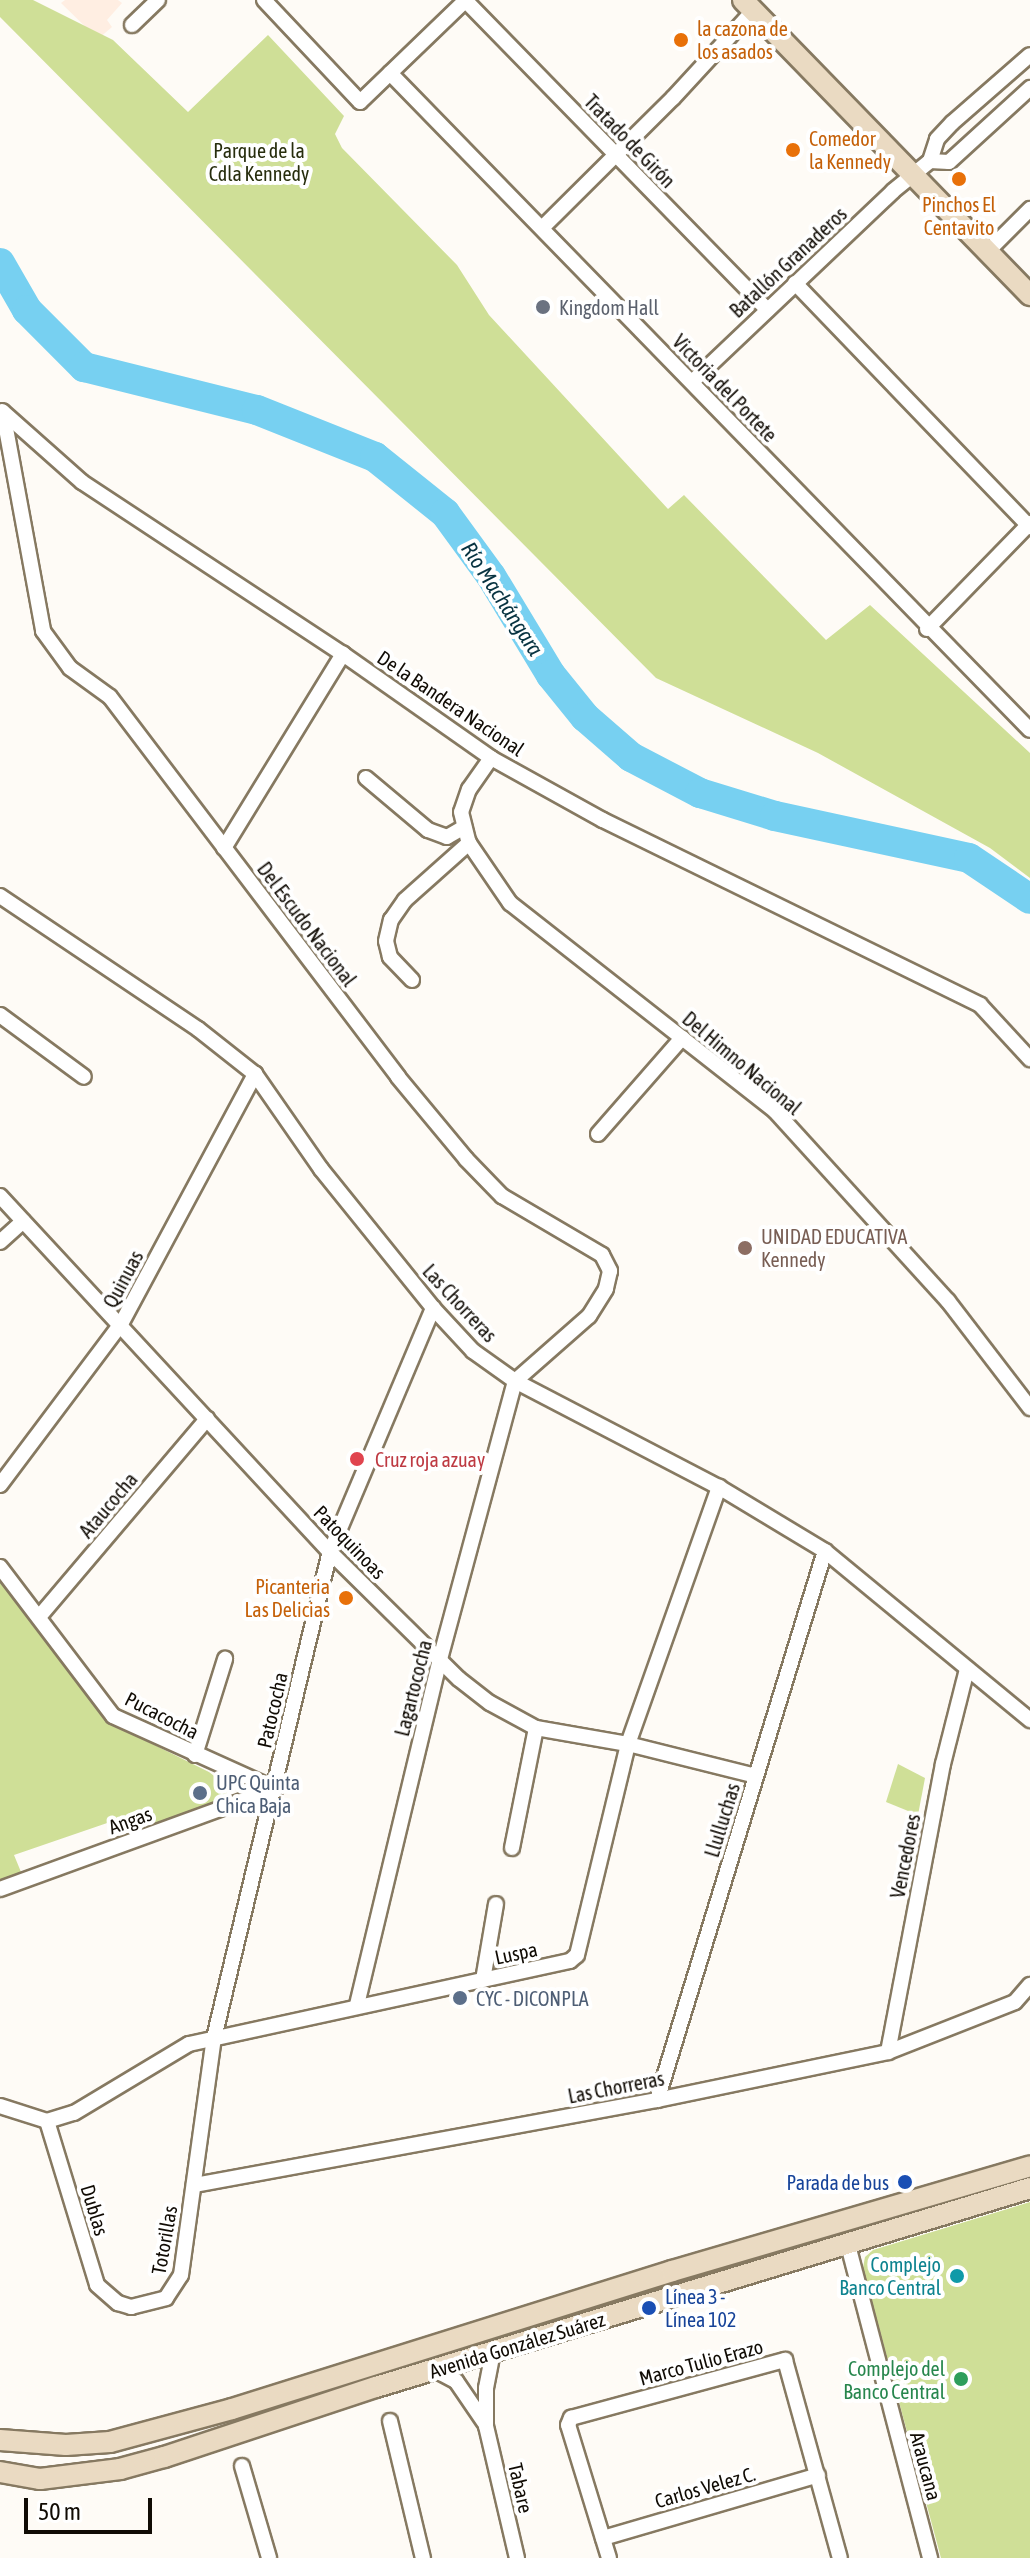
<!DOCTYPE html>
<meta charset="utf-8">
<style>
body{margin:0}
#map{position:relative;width:1030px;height:2558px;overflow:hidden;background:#fefbf6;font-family:"Asap Condensed",sans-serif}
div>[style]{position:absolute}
.medical>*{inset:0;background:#ffeee2}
.green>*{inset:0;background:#cfdf97}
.river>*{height:30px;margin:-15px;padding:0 15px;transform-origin:15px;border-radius:15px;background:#77d0f1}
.roads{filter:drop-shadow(2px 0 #867961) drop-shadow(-2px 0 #867961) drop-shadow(0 2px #867961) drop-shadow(0 -2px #867961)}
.street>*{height:14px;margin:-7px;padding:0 7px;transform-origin:7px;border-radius:7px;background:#fff}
.secondary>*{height:20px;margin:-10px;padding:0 10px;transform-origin:10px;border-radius:10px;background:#eadac2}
.dots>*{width:22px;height:22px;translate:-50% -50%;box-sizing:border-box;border:4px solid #fff;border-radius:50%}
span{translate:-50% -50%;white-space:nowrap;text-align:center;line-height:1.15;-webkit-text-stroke:8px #fff;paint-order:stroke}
.food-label{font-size:20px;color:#c56008}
.left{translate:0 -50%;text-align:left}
.right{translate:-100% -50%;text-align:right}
.street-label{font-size:20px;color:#100b04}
.park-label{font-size:20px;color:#272d0d}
.worship-label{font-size:20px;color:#5b616d}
.education-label{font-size:20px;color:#785e54}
.health-label{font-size:20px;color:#be3a42}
.service-label{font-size:20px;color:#4e5e75}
.transit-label{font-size:20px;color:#164399}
.culture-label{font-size:20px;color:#0d838f}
.leisure-label{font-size:20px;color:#27864d}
.water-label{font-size:22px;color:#083341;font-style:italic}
.scale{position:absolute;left:24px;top:2498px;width:128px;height:36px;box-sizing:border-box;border:4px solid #100b04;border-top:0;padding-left:10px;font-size:24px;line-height:28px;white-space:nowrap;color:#100b04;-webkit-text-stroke:6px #fff;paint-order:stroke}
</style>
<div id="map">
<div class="medical">
<div style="clip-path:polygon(65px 0,118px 0,122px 3px,107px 20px,112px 27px,98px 39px,61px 3px)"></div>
</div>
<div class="green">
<div style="clip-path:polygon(0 0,33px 0,113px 40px,188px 112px,268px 35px,344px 116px,335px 134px,342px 148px,457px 265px,489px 315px,668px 509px,684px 495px,826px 640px,870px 605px,1030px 753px,1030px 878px,990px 848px,818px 753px,656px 678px,0 17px)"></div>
<div style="clip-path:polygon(0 1576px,106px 1721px,209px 1772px,227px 1786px,227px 1796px,222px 1802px,137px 1832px,113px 1821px,14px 1855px,21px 1872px,0 1880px)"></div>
<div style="clip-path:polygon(898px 1764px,925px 1778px,918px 1815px,886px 1802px)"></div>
<div style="clip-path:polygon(1030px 2202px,1030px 2558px,941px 2558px,863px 2268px,865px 2257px,873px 2250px)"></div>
</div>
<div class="river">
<div style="left:0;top:263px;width:54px;rotate:60.1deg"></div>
<div style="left:27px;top:310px;width:81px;rotate:45deg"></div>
<div style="left:84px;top:367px;width:178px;rotate:14deg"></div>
<div style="left:257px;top:410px;width:127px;rotate:21.7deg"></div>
<div style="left:375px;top:457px;width:90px;rotate:38.7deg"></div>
<div style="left:445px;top:513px;width:78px;rotate:53.9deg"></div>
<div style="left:491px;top:576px;width:116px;rotate:58.8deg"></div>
<div style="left:551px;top:675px;width:54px;rotate:51deg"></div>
<div style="left:585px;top:717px;width:61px;rotate:41deg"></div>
<div style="left:631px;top:757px;width:78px;rotate:27.6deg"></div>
<div style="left:700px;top:793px;width:78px;rotate:17deg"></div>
<div style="left:775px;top:816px;width:198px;rotate:12.2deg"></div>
<div style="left:969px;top:858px;width:73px;rotate:33.9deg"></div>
</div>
<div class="roads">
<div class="street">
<div style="left:264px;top:0;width:140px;rotate:46.7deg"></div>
<div style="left:360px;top:102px;width:147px;rotate:-43.9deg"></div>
<div style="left:465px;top:0;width:433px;rotate:45.7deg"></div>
<div style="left:132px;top:25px;width:36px;rotate:-44deg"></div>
<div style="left:390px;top:73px;width:917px;rotate:45.75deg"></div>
<div style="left:930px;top:161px;width:19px;rotate:3deg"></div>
<div style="left:949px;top:162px;width:110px;rotate:-42.4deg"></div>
<div style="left:542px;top:228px;width:185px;rotate:-44.8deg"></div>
<div style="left:673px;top:98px;width:118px;rotate:-47.4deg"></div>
<div style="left:987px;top:252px;width:61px;rotate:-45deg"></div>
<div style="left:795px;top:283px;width:339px;rotate:46.1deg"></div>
<div style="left:692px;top:382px;width:277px;rotate:-43.5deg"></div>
<div style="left:893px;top:191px;width:48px;rotate:-39deg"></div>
<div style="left:930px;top:161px;width:23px;rotate:-72deg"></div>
<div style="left:937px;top:139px;width:22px;rotate:-47deg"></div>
<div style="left:952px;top:123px;width:103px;rotate:-41.1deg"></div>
<div style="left:2px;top:411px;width:107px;rotate:41.6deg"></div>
<div style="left:82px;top:482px;width:313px;rotate:33.4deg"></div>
<div style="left:343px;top:654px;width:181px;rotate:35.1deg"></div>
<div style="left:491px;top:758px;width:128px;rotate:29deg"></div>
<div style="left:603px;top:820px;width:420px;rotate:26.1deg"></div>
<div style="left:980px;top:1005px;width:74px;rotate:47.2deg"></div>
<div style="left:3px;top:412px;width:223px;rotate:79.6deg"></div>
<div style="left:43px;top:631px;width:46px;rotate:53.9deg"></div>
<div style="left:70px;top:668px;width:49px;rotate:35.9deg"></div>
<div style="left:110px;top:697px;width:477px;rotate:52.8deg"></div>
<div style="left:398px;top:1077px;width:107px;rotate:50.3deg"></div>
<div style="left:466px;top:1159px;width:52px;rotate:45.8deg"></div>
<div style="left:502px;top:1196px;width:116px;rotate:30.5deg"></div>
<div style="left:602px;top:1255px;width:18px;rotate:63deg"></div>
<div style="left:610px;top:1271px;width:18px;rotate:103deg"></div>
<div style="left:606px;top:1289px;width:32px;rotate:122deg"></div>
<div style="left:589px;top:1316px;width:98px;rotate:138.7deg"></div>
<div style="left:515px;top:1381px;width:288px;rotate:105.1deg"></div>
<div style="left:440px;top:1659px;width:357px;rotate:103.5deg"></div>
<div style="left:927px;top:629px;width:148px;rotate:-45.8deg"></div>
<div style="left:491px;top:758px;width:38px;rotate:125deg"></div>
<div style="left:469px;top:789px;width:24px;rotate:109deg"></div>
<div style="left:461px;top:812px;width:32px;rotate:76deg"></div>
<div style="left:469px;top:843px;width:73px;rotate:55.7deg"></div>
<div style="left:510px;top:903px;width:337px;rotate:38.1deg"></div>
<div style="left:775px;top:1111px;width:257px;rotate:47.7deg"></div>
<div style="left:948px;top:1301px;width:135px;rotate:52.5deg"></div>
<div style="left:366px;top:778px;width:81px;rotate:40deg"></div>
<div style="left:428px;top:830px;width:20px;rotate:20deg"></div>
<div style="left:447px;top:837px;width:20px;rotate:-30deg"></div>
<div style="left:224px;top:848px;width:228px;rotate:-58.5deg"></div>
<div style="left:0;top:896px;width:239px;rotate:33.9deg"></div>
<div style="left:198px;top:1029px;width:73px;rotate:38.3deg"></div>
<div style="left:255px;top:1074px;width:116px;rotate:55.2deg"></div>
<div style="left:321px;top:1169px;width:179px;rotate:51.1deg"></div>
<div style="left:433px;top:1308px;width:59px;rotate:47.1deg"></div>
<div style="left:473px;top:1351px;width:52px;rotate:35.5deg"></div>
<div style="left:515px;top:1381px;width:230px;rotate:27.5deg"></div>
<div style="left:719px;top:1487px;width:124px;rotate:31.1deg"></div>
<div style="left:825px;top:1551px;width:266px;rotate:39.5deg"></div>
<div style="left:412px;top:980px;width:32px;rotate:-134deg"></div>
<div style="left:390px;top:957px;width:16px;rotate:-104deg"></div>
<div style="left:386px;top:941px;width:22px;rotate:-77deg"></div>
<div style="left:391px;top:920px;width:24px;rotate:-55deg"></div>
<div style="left:405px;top:900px;width:86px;rotate:-41.7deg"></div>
<div style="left:0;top:1015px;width:104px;rotate:36.4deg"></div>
<div style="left:598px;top:1134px;width:128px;rotate:-48.8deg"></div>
<div style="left:0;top:1196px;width:485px;rotate:47.2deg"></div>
<div style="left:330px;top:1552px;width:181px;rotate:44.6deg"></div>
<div style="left:459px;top:1679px;width:39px;rotate:38deg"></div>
<div style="left:490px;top:1703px;width:52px;rotate:28.5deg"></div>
<div style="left:536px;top:1728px;width:93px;rotate:9.9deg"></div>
<div style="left:628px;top:1744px;width:132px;rotate:14deg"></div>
<div style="left:0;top:1242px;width:31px;rotate:-42deg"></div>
<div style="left:0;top:1485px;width:201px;rotate:-53.1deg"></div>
<div style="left:121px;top:1324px;width:284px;rotate:-61.8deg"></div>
<div style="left:0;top:1567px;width:187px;rotate:52.8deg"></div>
<div style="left:113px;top:1716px;width:178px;rotate:24.3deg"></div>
<div style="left:39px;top:1617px;width:260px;rotate:-49.7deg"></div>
<div style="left:195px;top:1755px;width:101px;rotate:-72.6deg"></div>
<div style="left:512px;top:1848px;width:122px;rotate:-78.7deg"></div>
<div style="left:0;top:1889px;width:293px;rotate:-20deg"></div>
<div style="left:483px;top:1980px;width:77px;rotate:-80.3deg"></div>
<div style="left:888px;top:2052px;width:293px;rotate:-79.2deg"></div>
<div style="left:943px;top:1764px;width:98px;rotate:-75.8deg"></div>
<div style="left:657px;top:2100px;width:574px;rotate:-72.99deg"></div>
<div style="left:0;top:2106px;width:49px;rotate:17.7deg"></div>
<div style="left:47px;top:2121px;width:28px;rotate:-17deg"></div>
<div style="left:74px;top:2113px;width:134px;rotate:-31deg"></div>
<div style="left:189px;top:2044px;width:390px;rotate:-12.3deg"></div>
<div style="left:570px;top:1961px;width:9px;rotate:-41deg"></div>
<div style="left:577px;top:1955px;width:217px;rotate:-76.4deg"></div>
<div style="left:628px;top:1744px;width:273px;rotate:-70.5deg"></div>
<div style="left:47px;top:2121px;width:171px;rotate:73deg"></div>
<div style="left:97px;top:2285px;width:28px;rotate:41deg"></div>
<div style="left:118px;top:2303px;width:14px;rotate:17deg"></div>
<div style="left:131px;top:2307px;width:36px;rotate:-14deg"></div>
<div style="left:166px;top:2298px;width:27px;rotate:-57deg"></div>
<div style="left:181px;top:2275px;width:239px;rotate:-82.1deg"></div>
<div style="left:214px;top:2038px;width:500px;rotate:-76.6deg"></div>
<div style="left:330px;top:1552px;width:265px;rotate:-67.1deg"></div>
<div style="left:194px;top:2185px;width:471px;rotate:-10.4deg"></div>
<div style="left:657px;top:2100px;width:236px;rotate:-11.7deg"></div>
<div style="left:888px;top:2052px;width:136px;rotate:-21.5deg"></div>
<div style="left:1015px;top:2002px;width:23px;rotate:-49deg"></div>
<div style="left:848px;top:2245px;width:324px;rotate:75.3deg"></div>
<div style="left:493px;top:2352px;width:37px;rotate:101deg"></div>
<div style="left:486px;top:2388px;width:38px;rotate:90deg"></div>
<div style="left:486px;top:2426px;width:136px;rotate:76.8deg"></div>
<div style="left:435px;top:2370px;width:24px;rotate:28deg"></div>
<div style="left:456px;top:2381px;width:50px;rotate:55.7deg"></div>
<div style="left:390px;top:2421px;width:141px;rotate:76.5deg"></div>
<div style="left:242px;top:2466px;width:96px;rotate:73.6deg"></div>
<div style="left:603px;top:2538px;width:224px;rotate:-16.3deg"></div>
<div style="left:609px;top:2558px;width:139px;rotate:-107.1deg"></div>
<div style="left:568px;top:2425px;width:8px;rotate:-67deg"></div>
<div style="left:571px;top:2418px;width:222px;rotate:-15.2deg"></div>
<div style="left:785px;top:2360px;width:205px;rotate:74.5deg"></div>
</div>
<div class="secondary">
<div style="left:743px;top:0;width:412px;rotate:45.8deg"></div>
<div style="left:0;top:2440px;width:66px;rotate:4.3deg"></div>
<div style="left:66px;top:2445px;width:44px;rotate:-3.9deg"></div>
<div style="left:110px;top:2442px;width:126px;rotate:-15.1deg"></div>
<div style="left:232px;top:2409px;width:461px;rotate:-17.4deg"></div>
<div style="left:672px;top:2271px;width:373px;rotate:-16.3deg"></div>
<div style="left:0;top:2472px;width:41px;rotate:9.9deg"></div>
<div style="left:40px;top:2479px;width:81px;rotate:-7.1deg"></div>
<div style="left:120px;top:2469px;width:46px;rotate:-15.3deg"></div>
<div style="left:164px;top:2457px;width:223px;rotate:-18.3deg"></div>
<div style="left:376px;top:2387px;width:684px;rotate:-16.92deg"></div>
</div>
</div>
<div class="dots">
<div style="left:681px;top:40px;background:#e8710a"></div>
<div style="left:793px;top:150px;background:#e8710a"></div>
<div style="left:959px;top:179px;background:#e8710a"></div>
<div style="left:543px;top:307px;background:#6b7280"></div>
<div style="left:745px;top:1248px;background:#8d6e63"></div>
<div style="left:357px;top:1459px;background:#e0444e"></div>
<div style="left:346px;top:1598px;background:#e8710a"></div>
<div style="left:200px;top:1793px;background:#5c6f8a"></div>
<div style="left:460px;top:1998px;background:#5c6f8a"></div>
<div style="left:905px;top:2182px;background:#1a4fb4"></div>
<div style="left:957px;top:2276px;background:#0f9aa8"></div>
<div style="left:649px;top:2308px;background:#1a4fb4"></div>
<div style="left:961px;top:2379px;background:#2e9e5b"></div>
</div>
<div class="food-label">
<span class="left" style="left:697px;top:40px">la cazona de<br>los asados</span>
<span class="left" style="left:809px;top:150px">Comedor<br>la Kennedy</span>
<span style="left:959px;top:216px">Pinchos El<br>Centavito</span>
<span class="right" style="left:330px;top:1598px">Picanteria<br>Las Delicias</span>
</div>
<div class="street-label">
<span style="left:630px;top:141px;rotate:46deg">Tratado de Girón</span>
<span style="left:788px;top:262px;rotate:-43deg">Batallón Granaderos</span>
<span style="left:725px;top:388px;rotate:46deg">Victoria del Portete</span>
<span style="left:451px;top:703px;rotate:34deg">De la Bandera Nacional</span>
<span style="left:307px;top:924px;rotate:53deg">Del Escudo Nacional</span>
<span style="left:742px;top:1063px;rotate:40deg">Del Himno Nacional</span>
<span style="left:123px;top:1279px;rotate:-62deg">Quinuas</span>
<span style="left:460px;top:1303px;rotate:47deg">Las Chorreras</span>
<span style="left:108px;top:1505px;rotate:-50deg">Ataucocha</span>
<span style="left:350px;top:1542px;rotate:46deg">Patoquinoas</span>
<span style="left:413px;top:1688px;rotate:-76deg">Lagartococha</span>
<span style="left:272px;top:1710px;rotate:-77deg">Patococha</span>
<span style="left:162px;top:1715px;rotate:27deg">Pucacocha</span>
<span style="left:130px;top:1820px;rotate:-20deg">Angas</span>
<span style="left:722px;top:1820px;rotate:-73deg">Llulluchas</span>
<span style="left:905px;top:1856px;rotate:-79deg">Vencedores</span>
<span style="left:516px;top:1953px;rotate:-12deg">Luspa</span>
<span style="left:616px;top:2087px;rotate:-11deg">Las Chorreras</span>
<span style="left:95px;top:2210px;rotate:73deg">Dublas</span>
<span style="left:164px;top:2240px;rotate:-80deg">Totorillas</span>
<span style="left:517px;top:2345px;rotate:-17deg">Avenida González Suárez</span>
<span style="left:701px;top:2362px;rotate:-15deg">Marco Tulio Erazo</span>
<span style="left:926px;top:2466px;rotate:75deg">Araucana</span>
<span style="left:705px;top:2487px;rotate:-16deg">Carlos Velez C.</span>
<span style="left:521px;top:2488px;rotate:77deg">Tabare</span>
</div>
<div class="park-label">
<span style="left:259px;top:162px">Parque de la<br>Cdla Kennedy</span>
</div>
<div class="worship-label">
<span class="left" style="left:559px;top:307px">Kingdom Hall</span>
</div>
<div class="education-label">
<span class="left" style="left:761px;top:1248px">UNIDAD EDUCATIVA<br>Kennedy</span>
</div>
<div class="health-label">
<span class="left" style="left:375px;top:1459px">Cruz roja azuay</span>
</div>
<div class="service-label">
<span class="left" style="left:216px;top:1794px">UPC Quinta<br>Chica Baja</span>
<span class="left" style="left:476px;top:1998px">CYC - DICONPLA</span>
</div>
<div class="transit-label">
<span class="right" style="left:889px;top:2182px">Parada de bus</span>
<span class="left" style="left:665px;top:2308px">Línea 3 -<br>Línea 102</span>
</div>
<div class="culture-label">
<span class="right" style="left:941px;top:2276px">Complejo<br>Banco Central</span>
</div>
<div class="leisure-label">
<span class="right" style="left:945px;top:2380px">Complejo del<br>Banco Central</span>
</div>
<div class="water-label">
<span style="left:502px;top:599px;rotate:57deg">Río Machángara</span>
</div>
<div class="scale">50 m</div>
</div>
